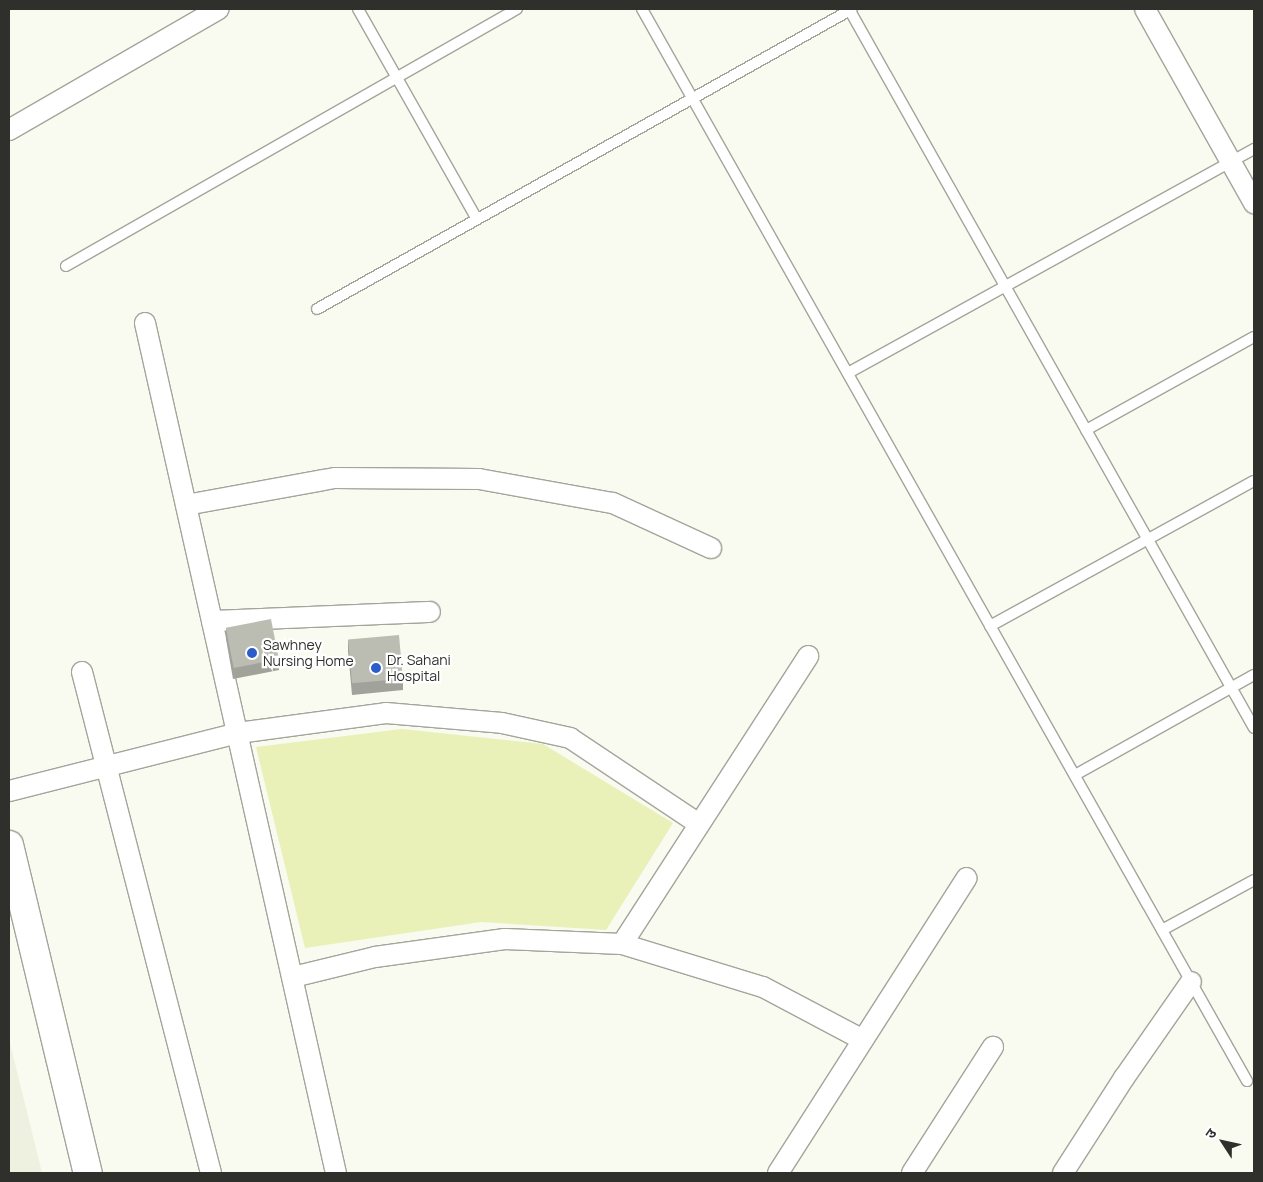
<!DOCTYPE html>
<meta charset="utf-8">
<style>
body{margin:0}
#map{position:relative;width:1263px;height:1182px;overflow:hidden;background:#f9faf0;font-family:Manrope,"Noto Sans Devanagari",sans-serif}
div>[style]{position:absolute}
.built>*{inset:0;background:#eef1df}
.green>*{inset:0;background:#e9f1b9}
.roads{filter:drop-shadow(1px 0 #a3a59b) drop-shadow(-1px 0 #a3a59b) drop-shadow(0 1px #a3a59b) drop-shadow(0 -1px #a3a59b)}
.lane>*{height:10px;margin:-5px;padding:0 5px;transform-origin:5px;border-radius:5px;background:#fff}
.street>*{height:20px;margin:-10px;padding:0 10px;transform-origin:10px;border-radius:10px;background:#fff}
.secondary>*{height:28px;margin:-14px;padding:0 14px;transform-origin:14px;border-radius:14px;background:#fff}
.wall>*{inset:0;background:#a1a299}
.building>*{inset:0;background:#bbbcb2;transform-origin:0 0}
.dots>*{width:14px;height:14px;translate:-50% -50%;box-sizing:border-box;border:2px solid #fff;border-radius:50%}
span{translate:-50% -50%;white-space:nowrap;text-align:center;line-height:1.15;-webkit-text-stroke:4.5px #fff;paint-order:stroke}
.poi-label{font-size:14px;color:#2f302c}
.left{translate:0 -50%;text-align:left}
.frame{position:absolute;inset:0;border:10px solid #2f302c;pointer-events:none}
.north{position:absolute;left:1198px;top:1117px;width:50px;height:50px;-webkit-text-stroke:4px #fff;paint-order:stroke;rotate:305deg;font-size:14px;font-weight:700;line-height:20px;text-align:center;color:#2f302c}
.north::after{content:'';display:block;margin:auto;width:18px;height:22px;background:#2f302c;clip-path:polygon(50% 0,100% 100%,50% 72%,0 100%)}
</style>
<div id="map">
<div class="built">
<div style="clip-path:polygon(9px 1039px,42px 1173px,9px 1173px)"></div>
</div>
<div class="green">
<div style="clip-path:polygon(402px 729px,543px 744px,673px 823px,606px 930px,481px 922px,305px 948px,256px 747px)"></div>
</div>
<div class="roads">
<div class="lane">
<div style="left:358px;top:9px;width:241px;rotate:60.5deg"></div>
<div style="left:642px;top:9px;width:1231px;rotate:60.56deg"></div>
<div style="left:849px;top:9px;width:825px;rotate:60.61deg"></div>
<div style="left:66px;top:266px;width:519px;rotate:-29.68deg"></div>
<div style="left:317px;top:309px;width:613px;rotate:-29.28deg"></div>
<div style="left:848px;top:373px;width:464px;rotate:-28.9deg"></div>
<div style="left:1086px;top:430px;width:192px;rotate:-29deg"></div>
<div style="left:990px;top:626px;width:301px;rotate:-28.8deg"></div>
<div style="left:1075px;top:775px;width:205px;rotate:-29.2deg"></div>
<div style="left:1162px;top:930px;width:105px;rotate:-28.5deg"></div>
</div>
<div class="street">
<div style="left:1145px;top:9px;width:223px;rotate:60.7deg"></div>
<div style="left:9px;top:130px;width:242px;rotate:-30deg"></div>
<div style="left:145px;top:323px;width:871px;rotate:77.34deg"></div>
<div style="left:186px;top:505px;width:151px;rotate:-10.3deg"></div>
<div style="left:335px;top:478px;width:144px;rotate:0.4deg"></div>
<div style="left:479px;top:479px;width:136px;rotate:10.2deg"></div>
<div style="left:613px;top:503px;width:108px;rotate:24.7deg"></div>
<div style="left:212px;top:621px;width:218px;rotate:-2.4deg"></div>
<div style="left:82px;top:672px;width:517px;rotate:75.56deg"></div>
<div style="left:9px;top:791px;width:236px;rotate:-14.2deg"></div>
<div style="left:238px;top:733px;width:149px;rotate:-7.7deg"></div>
<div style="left:386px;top:713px;width:116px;rotate:4.9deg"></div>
<div style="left:502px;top:723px;width:70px;rotate:12.4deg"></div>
<div style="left:570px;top:738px;width:155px;rotate:33.7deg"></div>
<div style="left:622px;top:944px;width:343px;rotate:-57.1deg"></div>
<div style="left:293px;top:977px;width:84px;rotate:-13.7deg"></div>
<div style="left:375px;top:957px;width:131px;rotate:-7.9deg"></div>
<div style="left:505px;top:939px;width:117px;rotate:2.4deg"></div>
<div style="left:622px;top:944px;width:147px;rotate:17deg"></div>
<div style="left:763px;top:987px;width:113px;rotate:27.9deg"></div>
<div style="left:778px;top:1173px;width:350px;rotate:-57.4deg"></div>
<div style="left:912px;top:1173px;width:150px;rotate:-57.3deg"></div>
<div style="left:1063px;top:1173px;width:113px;rotate:-57.3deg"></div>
<div style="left:1124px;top:1078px;width:117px;rotate:-55.1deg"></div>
</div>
<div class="secondary">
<div style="left:9px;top:845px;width:337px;rotate:76.5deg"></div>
</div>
</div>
<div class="wall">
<div style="clip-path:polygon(226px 629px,279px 659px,279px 670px,233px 679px,226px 639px)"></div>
<div style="clip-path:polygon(348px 640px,403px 679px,403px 690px,352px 695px,348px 651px)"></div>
</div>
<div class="building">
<div style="left:271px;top:619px;width:41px;height:46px;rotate:79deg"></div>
<div style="left:399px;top:635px;width:44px;height:51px;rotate:85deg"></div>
</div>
<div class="dots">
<div style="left:252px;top:653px;background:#2c5bca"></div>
<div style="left:376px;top:668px;background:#2c5bca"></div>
</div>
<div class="poi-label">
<span class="left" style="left:263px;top:653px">Sawhney<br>Nursing Home</span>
<span class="left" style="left:387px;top:668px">Dr. Sahani<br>Hospital</span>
</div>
<div class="frame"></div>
<div class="north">उ</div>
</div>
